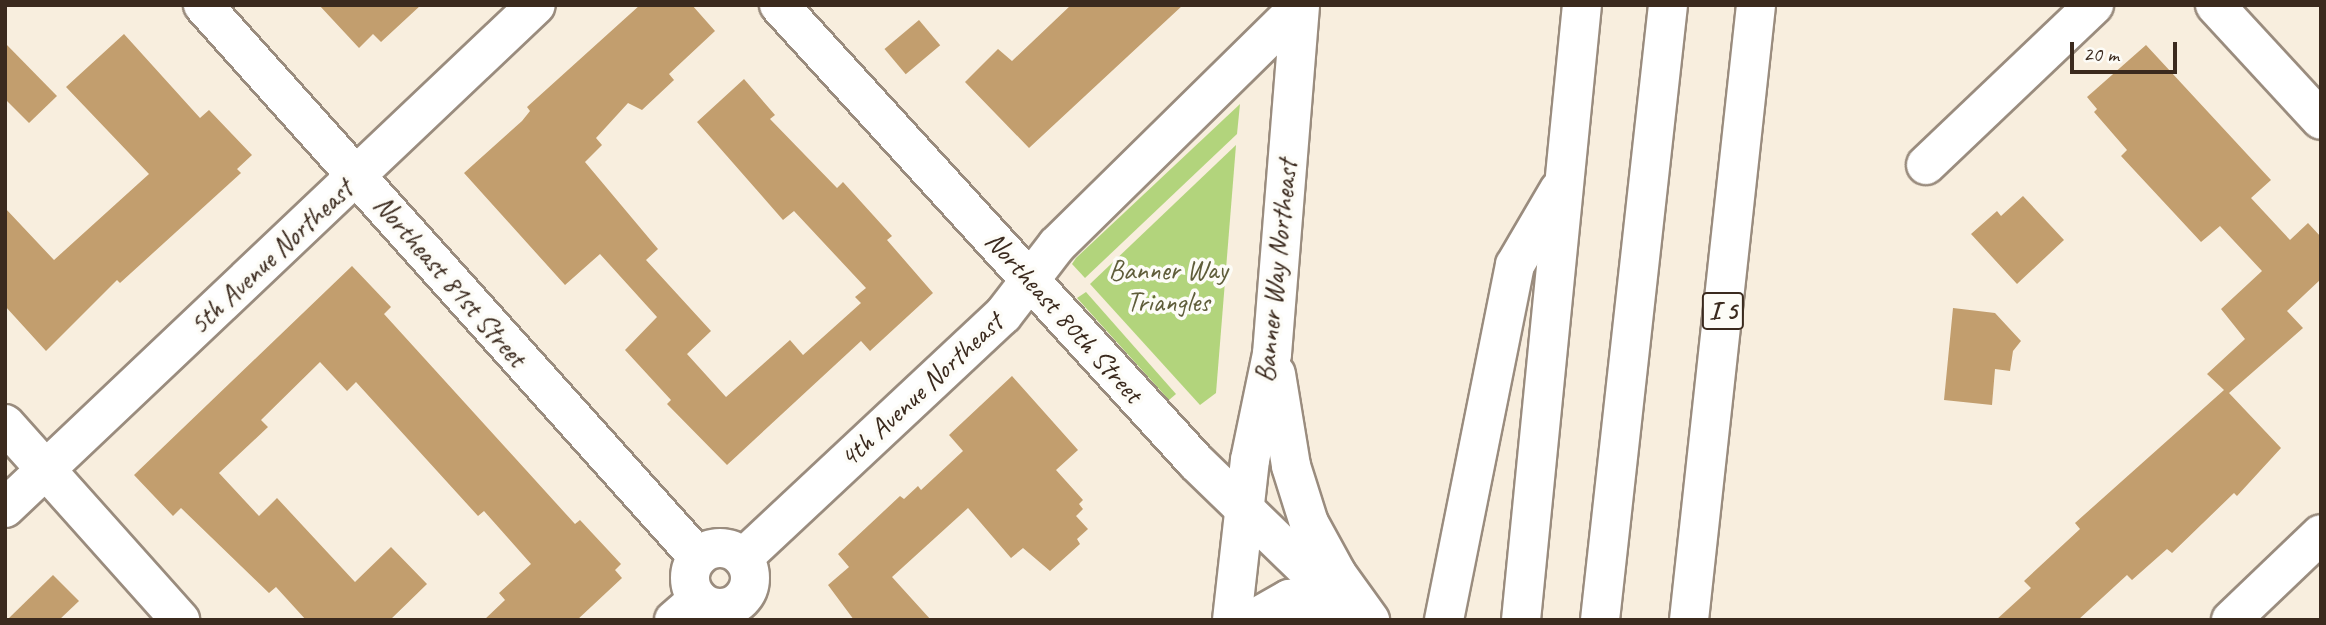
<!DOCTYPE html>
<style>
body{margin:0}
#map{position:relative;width:2326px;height:625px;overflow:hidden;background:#f8eede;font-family:Caveat,sans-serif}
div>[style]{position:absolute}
.green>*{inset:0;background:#b2d47c}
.building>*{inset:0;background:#c29e6e;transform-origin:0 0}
.roads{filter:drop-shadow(2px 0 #9a8c7e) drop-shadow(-2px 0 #9a8c7e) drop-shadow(0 2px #9a8c7e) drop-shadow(0 -2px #9a8c7e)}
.minor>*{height:38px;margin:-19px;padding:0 19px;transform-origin:19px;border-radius:19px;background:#fff}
.minor>.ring{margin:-19px;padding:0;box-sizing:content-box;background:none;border:38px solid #fff;border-radius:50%}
.major>*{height:38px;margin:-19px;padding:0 19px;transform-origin:19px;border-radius:19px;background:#fff}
.highway>*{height:38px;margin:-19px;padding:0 19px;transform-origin:19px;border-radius:19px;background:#fff}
span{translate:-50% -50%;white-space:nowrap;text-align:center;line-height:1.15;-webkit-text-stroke:7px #fdfcf7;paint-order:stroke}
.shield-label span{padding:2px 5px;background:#fdfcf7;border:2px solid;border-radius:5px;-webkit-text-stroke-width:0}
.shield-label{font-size:26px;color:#3b2a1e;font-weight:700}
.street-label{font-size:28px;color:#3b2a1e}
.park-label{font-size:28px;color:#5f5d3a}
.frame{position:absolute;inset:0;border:7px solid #3b2a1e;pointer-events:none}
.scale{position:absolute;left:2070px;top:42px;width:107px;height:32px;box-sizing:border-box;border:4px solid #3b2a1e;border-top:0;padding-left:9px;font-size:21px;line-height:24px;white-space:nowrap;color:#3b2a1e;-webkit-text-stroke:5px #fdfcf7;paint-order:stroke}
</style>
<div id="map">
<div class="green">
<div style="clip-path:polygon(1240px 104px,1237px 134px,1085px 278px,1072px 264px,1076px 258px)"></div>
<div style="clip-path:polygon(1236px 145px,1216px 393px,1200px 405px,1090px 284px)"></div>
<div style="clip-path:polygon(1086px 292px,1176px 394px,1169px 400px,1077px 298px)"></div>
</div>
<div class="building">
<div style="clip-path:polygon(319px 5px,421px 5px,381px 42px,373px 34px,359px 48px)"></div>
<div style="clip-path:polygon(640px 5px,692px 5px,715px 31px,669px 74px,674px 80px,642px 110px,628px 103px,596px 138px,602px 145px,585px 162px,658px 249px,646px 260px,711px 331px,687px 354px,726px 397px,790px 340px,803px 355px,861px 303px,855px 297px,866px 288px,794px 211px,783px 220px,697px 122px,744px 79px,775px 115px,770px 119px,837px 188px,843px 182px,892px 236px,887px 240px,933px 293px,870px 351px,861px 341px,727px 465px,667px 404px,671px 400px,625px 350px,657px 317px,600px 254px,565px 285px,464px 173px,522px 121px,530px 111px,527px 107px)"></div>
<div style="clip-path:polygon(1071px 5px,1183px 5px,1029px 148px,965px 82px,998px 49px,1012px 61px)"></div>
<div style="left:919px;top:20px;width:33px;height:45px;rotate:50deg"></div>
<div style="clip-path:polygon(124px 34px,200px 118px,209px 110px,252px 155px,237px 169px,241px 173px,120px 283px,117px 280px,46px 351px,5px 306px,5px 208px,54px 260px,149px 174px,66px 87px)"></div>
<div style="clip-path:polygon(5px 43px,57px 96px,29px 123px,5px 99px)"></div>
<div style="clip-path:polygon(2146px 45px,2271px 180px,2251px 198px,2290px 240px,2308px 223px,2321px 237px,2321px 279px,2287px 311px,2303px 328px,2229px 393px,2281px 448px,2237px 496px,2234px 493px,2172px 553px,2167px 549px,2132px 580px,2127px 575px,2078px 620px,1996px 620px,2031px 588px,2024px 581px,2080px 529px,2075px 523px,2224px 390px,2207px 374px,2245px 339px,2221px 309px,2262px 271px,2220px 226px,2201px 242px,2121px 156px,2127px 150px,2094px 112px,2097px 109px,2087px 97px)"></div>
<div style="clip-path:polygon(2023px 196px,2064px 240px,2017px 284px,1971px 234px,1997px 211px,2001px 216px)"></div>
<div style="clip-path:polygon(352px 266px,391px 307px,384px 314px,575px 524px,580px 520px,621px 564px,615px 570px,622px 578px,577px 620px,484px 620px,505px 600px,499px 593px,531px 564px,484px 511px,478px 516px,356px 382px,347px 391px,320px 362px,261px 420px,268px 427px,219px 473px,259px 516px,277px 498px,355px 582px,391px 547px,427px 584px,390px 620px,306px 620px,276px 587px,269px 593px,181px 508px,173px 516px,134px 475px)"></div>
<div style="clip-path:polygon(1953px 308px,1995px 313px,2021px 341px,2013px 351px,2010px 371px,1995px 369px,1992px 405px,1944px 400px)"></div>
<div style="clip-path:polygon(1012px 376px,1078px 450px,1056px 470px,1083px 500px,1079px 504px,1083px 509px,1076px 516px,1088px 529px,1077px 539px,1080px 544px,1050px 571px,1023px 548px,1011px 558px,968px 508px,892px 577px,931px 620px,854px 620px,828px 585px,849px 567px,838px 554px,900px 496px,904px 499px,918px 486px,921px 490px,963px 451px,949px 435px)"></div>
<div style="clip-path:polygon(53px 575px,79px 601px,59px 620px,7px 620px)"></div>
</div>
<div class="roads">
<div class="minor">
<div style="left:203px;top:5px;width:741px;rotate:48.12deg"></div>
<div style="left:779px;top:5px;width:619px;rotate:47.62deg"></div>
<div style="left:1196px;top:462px;width:221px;rotate:44.1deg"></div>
<div style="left:2215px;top:5px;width:156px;rotate:47.3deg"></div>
<div style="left:1926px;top:165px;width:232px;rotate:-43.6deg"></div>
<div style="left:5px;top:424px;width:263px;rotate:48.2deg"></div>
<div class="ring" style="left:690px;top:548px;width:22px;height:22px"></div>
<div style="left:743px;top:558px;width:356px;rotate:-43.1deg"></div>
<div style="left:1003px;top:315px;width:88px;rotate:-52.4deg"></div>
<div style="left:1057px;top:245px;width:339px;rotate:-44.5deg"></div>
<div style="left:674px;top:620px;width:32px;rotate:-41deg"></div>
<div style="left:2231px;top:620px;width:124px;rotate:-43.7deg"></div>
</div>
<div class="major">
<div style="left:1276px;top:374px;width:93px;rotate:80.7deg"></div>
<div style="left:1291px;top:466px;width:60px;rotate:72.5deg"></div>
<div style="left:1309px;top:523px;width:58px;rotate:61.2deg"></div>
<div style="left:1337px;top:574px;width:57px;rotate:54.3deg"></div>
<div style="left:5px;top:508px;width:731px;rotate:-43.45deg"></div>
<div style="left:1232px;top:620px;width:161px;rotate:-83.6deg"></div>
<div style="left:1250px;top:460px;width:108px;rotate:-78.3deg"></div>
<div style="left:1272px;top:354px;width:350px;rotate:-85.4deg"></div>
<div style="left:1252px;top:620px;width:43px;rotate:-29.6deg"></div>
<div style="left:1289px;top:599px;width:25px;rotate:5deg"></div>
<div style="left:1314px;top:601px;width:40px;rotate:28deg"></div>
</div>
<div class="highway">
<div style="left:1444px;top:620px;width:362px;rotate:-78.7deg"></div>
<div style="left:1515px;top:265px;width:87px;rotate:-59.6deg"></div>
<div style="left:1521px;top:620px;width:618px;rotate:-84.34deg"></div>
<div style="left:1600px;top:620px;width:619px;rotate:-83.69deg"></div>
<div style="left:1689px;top:620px;width:619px;rotate:-83.78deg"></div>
</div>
</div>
<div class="shield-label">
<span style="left:1723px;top:311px">I 5</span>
</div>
<div class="street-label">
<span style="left:271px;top:257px;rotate:-43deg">5th Avenue Northeast</span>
<span style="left:1276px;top:271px;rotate:-84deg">Banner Way Northeast</span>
<span style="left:450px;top:281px;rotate:49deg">Northeast 81st Street</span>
<span style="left:1064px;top:317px;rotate:48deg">Northeast 80th Street</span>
<span style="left:921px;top:390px;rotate:-43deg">4th Avenue Northeast</span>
</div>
<div class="park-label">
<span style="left:1168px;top:286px">Banner Way<br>Triangles</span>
</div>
<div class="frame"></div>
<div class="scale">20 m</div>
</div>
